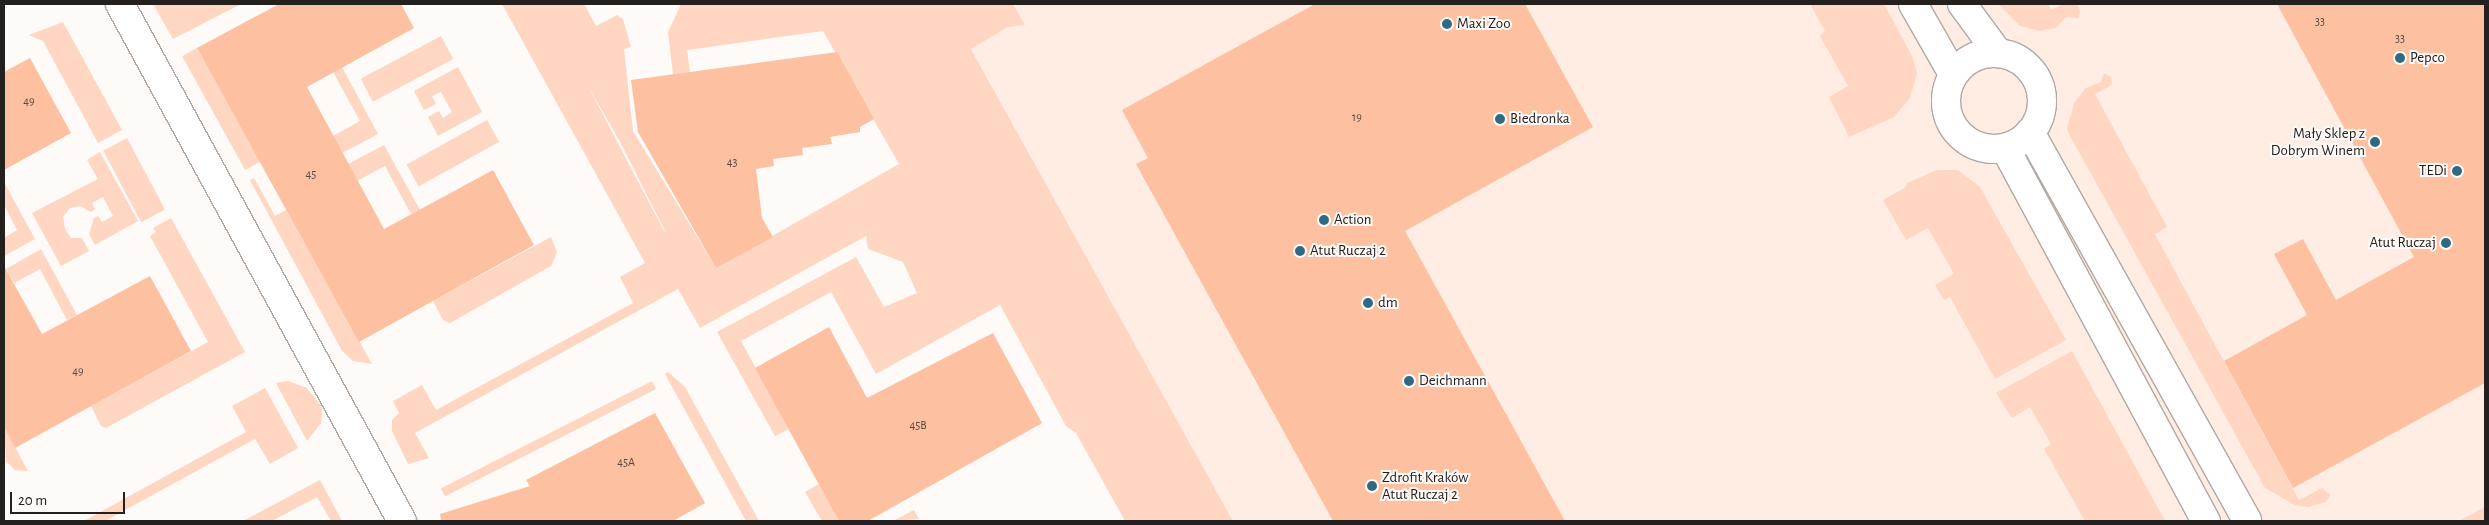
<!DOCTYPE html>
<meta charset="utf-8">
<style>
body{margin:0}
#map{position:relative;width:2489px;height:525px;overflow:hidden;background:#fefaf8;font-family:"Alegreya Sans",sans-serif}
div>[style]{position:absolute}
.built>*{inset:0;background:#ffede4}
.green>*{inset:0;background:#ffd6c1;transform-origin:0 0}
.building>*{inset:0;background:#fdc0a1}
.roads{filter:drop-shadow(1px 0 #b2a8a3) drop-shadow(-1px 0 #b2a8a3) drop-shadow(0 1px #b2a8a3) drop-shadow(0 -1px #b2a8a3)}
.street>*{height:28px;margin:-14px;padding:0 14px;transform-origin:14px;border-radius:14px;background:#fff}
.street>.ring{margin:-14px;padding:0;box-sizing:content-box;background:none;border:28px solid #fff;border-radius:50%}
.dots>*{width:14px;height:14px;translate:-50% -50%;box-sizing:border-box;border:2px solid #fefaf8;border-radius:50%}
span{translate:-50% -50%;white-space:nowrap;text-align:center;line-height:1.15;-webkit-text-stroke:4px #fefaf8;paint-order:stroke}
.number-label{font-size:12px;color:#5a483f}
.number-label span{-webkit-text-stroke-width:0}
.poi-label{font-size:15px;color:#23201e}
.left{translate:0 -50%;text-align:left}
.right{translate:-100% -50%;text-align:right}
.frame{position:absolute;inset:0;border:5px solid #23201e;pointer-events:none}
.scale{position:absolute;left:10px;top:492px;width:115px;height:22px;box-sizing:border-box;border:2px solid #23201e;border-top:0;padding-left:6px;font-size:15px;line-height:18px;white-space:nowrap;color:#23201e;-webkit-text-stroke:4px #fefaf8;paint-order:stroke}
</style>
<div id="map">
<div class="built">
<div style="clip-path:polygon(957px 4px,2485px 4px,2485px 521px,1233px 521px,971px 48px)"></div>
</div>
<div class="green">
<div style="clip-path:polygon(153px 4px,241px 4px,173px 39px)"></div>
<div style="clip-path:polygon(evenodd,502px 4px,584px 4px,596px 26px,617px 15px,623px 19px,631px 47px,624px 49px,633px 131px,716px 268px,899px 164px,823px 31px,687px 50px,690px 72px,673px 75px,668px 32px,681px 4px,1013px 4px,1025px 25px,1008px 27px,971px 49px,1233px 521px,1125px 521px,1076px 433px,1066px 426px,1000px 305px,876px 374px,831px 292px,741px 341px,789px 429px,775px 436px,717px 332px,856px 257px,884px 307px,917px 293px,903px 262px,868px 249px,866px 236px,700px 328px,678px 289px,415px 433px,429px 458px,408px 464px,392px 431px,392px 420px,399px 413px,393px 401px,422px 385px,436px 410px,633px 303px,620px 277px,645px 263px,502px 4px,588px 86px,619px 140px,665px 231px,664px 231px,588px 86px)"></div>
<div style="clip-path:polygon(1810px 4px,1884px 4px,1912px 56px,1917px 73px,1910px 98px,1894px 117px,1849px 137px,1829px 97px,1848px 86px,1820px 36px,1825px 31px)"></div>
<div style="clip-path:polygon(1998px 4px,2048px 4px,2051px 10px,2064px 4px,2077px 4px,2080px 11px,2079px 18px,2066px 17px,2056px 28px,2039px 31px,2020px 26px)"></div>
<div style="clip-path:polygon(63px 22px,122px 130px,98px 143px,43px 41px,29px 35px)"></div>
<div style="left:441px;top:36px;width:26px;height:91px;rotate:62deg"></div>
<div style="left:197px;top:48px;width:130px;height:17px;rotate:61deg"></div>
<div style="clip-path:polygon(342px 67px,378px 134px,342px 153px,333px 136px,360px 121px,333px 72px)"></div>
<div style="clip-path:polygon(458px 67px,482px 112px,438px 136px,428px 117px,439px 111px,443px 118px,452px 112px,441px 92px,432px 96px,436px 104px,424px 110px,414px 91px)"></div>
<div style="clip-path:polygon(2104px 73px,2111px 77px,2112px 85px,2095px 94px,2167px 227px,2155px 234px,2299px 500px,2322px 488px,2330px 495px,2326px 502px,2308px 507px,2295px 505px,2265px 488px,2069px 134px,2067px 129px,2074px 103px,2086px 88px,2101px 82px)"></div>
<div style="left:487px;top:120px;width:25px;height:92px;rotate:61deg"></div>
<div style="left:127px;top:138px;width:81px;height:27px;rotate:62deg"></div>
<div style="clip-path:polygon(384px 145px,420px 210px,411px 214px,385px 166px,357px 181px,348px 164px)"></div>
<div style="clip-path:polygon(100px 152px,138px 221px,95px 245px,89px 234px,94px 218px,98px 216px,102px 222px,113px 216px,103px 197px,92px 203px,95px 209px,91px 212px,80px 206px,70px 208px,63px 217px,65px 229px,71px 238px,82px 238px,89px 251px,61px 266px,32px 213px,98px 179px,87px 160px)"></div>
<div style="clip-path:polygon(1937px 170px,1958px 170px,1980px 187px,2066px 340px,1995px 379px,1950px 297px,1944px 300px,1935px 285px,1954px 274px,1928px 228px,1906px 240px,1883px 200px,1906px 187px,1907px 183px)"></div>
<div style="clip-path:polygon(254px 178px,275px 216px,286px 210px,372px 364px,353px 361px,342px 351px,250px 180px)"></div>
<div style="clip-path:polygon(4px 182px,35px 239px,4px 256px,4px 238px,17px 230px,4px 205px)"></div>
<div style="clip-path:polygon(171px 218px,245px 352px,106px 428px,101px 426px,91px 406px,208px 342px,150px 236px,156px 232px,153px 228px)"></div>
<div style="clip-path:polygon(551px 237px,557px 252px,551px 266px,450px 323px,443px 320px,433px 301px)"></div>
<div style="clip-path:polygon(41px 249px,77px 315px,67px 320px,40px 269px,14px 283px,6px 269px)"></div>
<div style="clip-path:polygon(2072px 351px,2165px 521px,2085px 521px,2044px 449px,2051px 444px,2030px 407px,2012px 418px,1996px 393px)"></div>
<div style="clip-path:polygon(668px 372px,685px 387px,759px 521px,746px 521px,665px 374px)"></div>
<div style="clip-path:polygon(288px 381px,307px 388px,322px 407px,321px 423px,307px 441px,276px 383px)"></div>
<div style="left:652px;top:381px;width:9px;height:237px;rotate:63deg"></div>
<div style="clip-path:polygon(265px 388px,298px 448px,270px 464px,255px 439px,105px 521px,84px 521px,246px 432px,232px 406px)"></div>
<div style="clip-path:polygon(4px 427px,28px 471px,15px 470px,6px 461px)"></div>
<div style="clip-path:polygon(320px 480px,342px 521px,331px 521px,317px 497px,272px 521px,243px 521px)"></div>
<div style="clip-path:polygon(819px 484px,839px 521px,822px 521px,805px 492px)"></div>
<div style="clip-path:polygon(2485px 507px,2485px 521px,2459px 521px)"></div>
<div style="clip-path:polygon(914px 510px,919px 519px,893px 521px)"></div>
</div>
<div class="building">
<div style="clip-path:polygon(279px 4px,401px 4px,414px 28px,307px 87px,384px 229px,493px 170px,534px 245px,359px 342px,197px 48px)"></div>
<div style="clip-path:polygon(1315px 4px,1525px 4px,1593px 127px,1405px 231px,1565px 521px,1333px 521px,1136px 164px,1148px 158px,1122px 110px)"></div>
<div style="clip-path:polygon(2277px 4px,2485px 4px,2485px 383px,2293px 488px,2224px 361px,2307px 315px,2274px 254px,2303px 239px,2336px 300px,2414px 257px)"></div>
<div style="clip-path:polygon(837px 52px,874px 119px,860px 127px,860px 132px,830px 137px,832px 144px,802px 148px,803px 155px,773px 159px,774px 166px,756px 169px,762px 218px,773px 237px,716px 268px,638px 132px,631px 80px)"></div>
<div style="clip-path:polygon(30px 58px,71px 133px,4px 170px,4px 72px)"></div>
<div style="clip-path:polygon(4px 266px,42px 334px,150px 276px,191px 351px,15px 448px,4px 427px)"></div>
<div style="clip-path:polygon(829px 327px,867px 398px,993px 333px,1042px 423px,868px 521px,839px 521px,755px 368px)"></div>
<div style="clip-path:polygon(655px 413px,705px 503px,673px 521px,441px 521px,440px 514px,530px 486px,526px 480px)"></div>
</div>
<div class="roads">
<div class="street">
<div style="left:120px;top:4px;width:589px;rotate:61.39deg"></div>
<div style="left:1913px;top:4px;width:81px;rotate:60.3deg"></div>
<div style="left:1962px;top:4px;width:61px;rotate:53.7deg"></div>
<div class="ring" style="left:1946px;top:53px;width:68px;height:68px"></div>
<div style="left:2030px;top:132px;width:445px;rotate:60.8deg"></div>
<div style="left:2005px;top:148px;width:424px;rotate:61.7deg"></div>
</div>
</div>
<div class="dots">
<div style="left:1447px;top:24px;background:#2f6982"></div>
<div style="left:2400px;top:58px;background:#2f6982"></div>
<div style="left:1500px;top:119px;background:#2f6982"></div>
<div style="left:2375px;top:142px;background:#2f6982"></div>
<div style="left:2457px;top:171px;background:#2f6982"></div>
<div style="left:1324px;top:220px;background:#2f6982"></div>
<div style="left:2446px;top:243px;background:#2f6982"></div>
<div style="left:1300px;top:251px;background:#2f6982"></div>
<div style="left:1368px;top:303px;background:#2f6982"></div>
<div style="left:1409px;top:381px;background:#2f6982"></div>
<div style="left:1372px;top:486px;background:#2f6982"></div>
</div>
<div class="number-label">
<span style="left:2320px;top:22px">33</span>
<span style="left:2400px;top:39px">33</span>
<span style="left:29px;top:102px">49</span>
<span style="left:1357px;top:118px">19</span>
<span style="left:732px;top:163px">43</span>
<span style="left:311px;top:175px">45</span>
<span style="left:78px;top:372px">49</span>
<span style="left:918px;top:426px">45B</span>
<span style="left:626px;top:463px">45A</span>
</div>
<div class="poi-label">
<span class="left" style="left:1457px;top:24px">Maxi Zoo</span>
<span class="left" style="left:2410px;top:58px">Pepco</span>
<span class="left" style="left:1510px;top:119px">Biedronka</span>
<span class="right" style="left:2365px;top:142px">Mały Sklep z<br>Dobrym Winem</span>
<span class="right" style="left:2447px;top:171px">TEDi</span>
<span class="left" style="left:1334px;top:220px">Action</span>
<span class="right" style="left:2436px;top:243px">Atut Ruczaj</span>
<span class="left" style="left:1310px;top:251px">Atut Ruczaj 2</span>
<span class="left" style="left:1378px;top:303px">dm</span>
<span class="left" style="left:1419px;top:381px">Deichmann</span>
<span class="left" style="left:1382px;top:486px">Zdrofit Kraków<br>Atut Ruczaj 2</span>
</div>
<div class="frame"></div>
<div class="scale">20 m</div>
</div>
